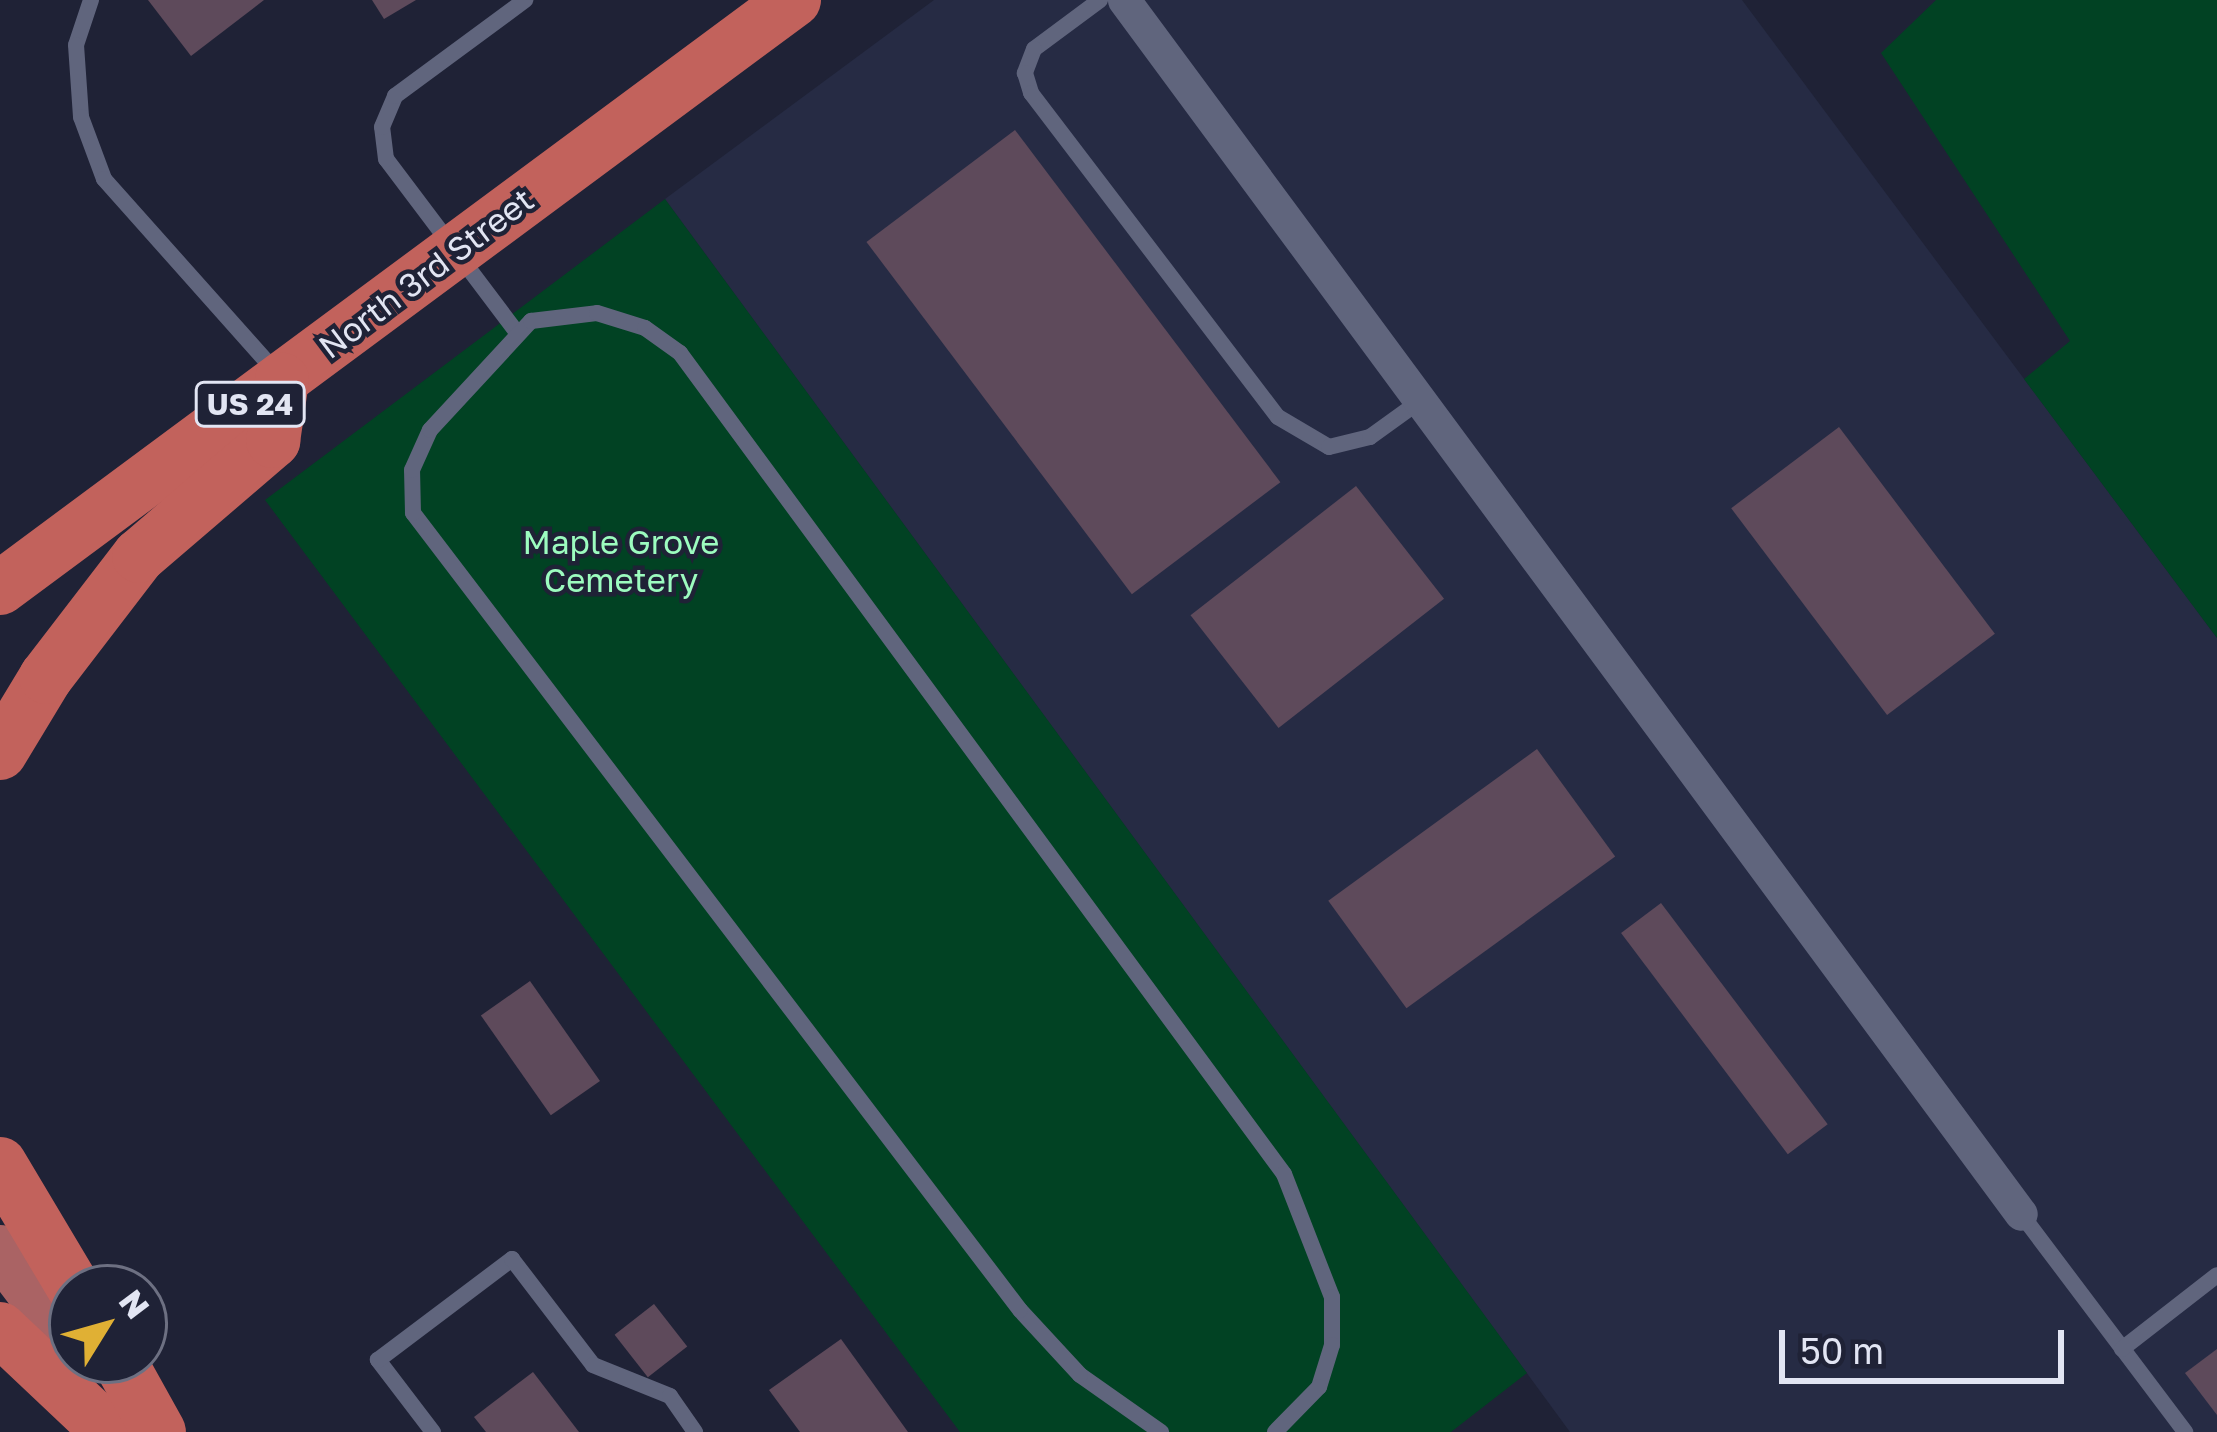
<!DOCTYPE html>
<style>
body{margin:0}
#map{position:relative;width:2217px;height:1432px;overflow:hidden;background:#1f2236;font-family:"Golos Text",sans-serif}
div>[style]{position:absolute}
.built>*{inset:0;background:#262b44}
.green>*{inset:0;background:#014223}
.building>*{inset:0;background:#5e4a5b;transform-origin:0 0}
.service>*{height:16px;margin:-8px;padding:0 8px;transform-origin:8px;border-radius:8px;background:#60657d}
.minor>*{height:33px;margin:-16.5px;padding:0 16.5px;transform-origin:16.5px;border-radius:16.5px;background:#60657d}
.primary>*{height:51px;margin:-25.5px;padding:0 25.5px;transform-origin:25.5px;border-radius:25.5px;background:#aa6364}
.trunk>*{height:54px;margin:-27px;padding:0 27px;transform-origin:27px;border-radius:27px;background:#c2625c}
span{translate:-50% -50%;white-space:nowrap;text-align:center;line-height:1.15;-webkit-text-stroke:9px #1f2236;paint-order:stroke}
.shield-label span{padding:3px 9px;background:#1f2236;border:3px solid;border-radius:9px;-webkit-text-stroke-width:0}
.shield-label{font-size:30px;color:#e2e5f3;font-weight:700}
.street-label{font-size:33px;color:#e2e5f3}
.park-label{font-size:33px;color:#9cfcbf}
.north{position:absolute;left:48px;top:1264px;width:120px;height:120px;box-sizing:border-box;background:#1f2236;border:3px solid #6d7082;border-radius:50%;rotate:53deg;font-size:33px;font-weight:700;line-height:48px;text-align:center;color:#e2e5f3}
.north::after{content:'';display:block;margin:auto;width:42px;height:54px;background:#e0b034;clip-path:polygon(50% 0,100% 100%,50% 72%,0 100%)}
.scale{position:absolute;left:1779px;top:1330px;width:285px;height:54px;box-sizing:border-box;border:6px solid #e2e5f3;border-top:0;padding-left:15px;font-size:36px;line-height:42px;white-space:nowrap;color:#e2e5f3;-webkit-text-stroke:9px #1f2236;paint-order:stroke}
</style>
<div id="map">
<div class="built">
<div style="clip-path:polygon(934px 0,1742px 0,2217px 638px,2217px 1432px,1570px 1432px,665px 199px)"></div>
</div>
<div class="green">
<div style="clip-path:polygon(1936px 0,2217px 0,2217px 638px,2024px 379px,2070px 341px,1881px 53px)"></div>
<div style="clip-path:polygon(665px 199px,1527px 1373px,1451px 1432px,960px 1432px,265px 500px)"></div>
</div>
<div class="building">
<div style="clip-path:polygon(148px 0,264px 0,191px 56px)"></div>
<div style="clip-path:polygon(372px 0,416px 0,384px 19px)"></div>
<div style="left:1015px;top:130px;width:441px;height:186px;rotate:53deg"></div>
<div style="left:1839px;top:427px;width:259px;height:135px;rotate:53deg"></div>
<div style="left:1356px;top:486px;width:143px;height:210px;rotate:52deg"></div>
<div style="left:1537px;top:749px;width:133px;height:258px;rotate:54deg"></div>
<div style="left:1661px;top:903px;width:277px;height:50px;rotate:53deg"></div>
<div style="left:530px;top:981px;width:122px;height:60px;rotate:55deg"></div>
<div style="left:654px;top:1304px;width:54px;height:50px;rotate:52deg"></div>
<div style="clip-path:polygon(841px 1339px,908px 1432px,800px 1432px,769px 1390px)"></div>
<div style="clip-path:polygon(2217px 1349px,2217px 1415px,2185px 1373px)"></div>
<div style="clip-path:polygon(533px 1372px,579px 1432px,486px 1432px,474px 1417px)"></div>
</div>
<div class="service">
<div style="left:91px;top:0;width:47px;rotate:108.4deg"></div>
<div style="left:76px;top:45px;width:72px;rotate:86deg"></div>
<div style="left:81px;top:117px;width:66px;rotate:69.6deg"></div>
<div style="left:104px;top:179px;width:261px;rotate:48.3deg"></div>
<div style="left:1100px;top:0;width:82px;rotate:143.4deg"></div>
<div style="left:1034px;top:49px;width:26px;rotate:111deg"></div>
<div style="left:1025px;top:73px;width:21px;rotate:73deg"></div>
<div style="left:1031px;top:93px;width:407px;rotate:52.7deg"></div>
<div style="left:1278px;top:417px;width:59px;rotate:30.5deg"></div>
<div style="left:1329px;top:447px;width:42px;rotate:-13.7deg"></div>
<div style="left:1370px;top:437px;width:62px;rotate:-35.8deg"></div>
<div style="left:515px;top:330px;width:214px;rotate:-127deg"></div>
<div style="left:386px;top:159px;width:32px;rotate:-97deg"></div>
<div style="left:382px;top:127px;width:34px;rotate:-67deg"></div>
<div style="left:395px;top:96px;width:162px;rotate:-36.4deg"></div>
<div style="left:2021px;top:1214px;width:273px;rotate:53deg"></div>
<div style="left:2122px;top:1349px;width:120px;rotate:-37.9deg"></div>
<div style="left:433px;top:1432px;width:91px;rotate:-127.4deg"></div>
<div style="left:378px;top:1360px;width:168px;rotate:-37deg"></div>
<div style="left:512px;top:1259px;width:133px;rotate:52.6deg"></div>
<div style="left:593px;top:1365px;width:83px;rotate:21.9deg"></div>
<div style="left:670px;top:1396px;width:44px;rotate:55.2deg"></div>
<div style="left:1161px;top:1432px;width:99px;rotate:-144.9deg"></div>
<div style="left:1080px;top:1375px;width:88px;rotate:-132.7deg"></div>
<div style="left:1020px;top:1310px;width:1002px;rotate:-127.29deg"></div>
<div style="left:413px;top:513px;width:43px;rotate:-91.3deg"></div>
<div style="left:412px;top:470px;width:44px;rotate:-65.8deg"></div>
<div style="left:430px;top:430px;width:149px;rotate:-47.2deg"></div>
<div style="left:531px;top:321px;width:66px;rotate:-6.9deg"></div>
<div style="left:597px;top:313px;width:50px;rotate:17.4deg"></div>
<div style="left:645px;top:328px;width:43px;rotate:35.5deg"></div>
<div style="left:680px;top:353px;width:1019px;rotate:53.66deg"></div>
<div style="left:1284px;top:1174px;width:132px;rotate:68.7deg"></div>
<div style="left:1332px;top:1297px;width:48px;rotate:90deg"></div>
<div style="left:1332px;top:1345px;width:44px;rotate:107.2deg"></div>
<div style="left:1319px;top:1387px;width:63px;rotate:134.4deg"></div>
</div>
<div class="minor">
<div style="left:1124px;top:0;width:1509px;rotate:53.54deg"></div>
</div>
<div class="primary">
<div style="left:0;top:1250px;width:119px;rotate:52.8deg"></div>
</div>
<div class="trunk">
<div style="left:0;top:588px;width:988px;rotate:-36.52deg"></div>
<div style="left:0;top:753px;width:89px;rotate:-58.8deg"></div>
<div style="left:46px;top:677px;width:153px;rotate:-52.5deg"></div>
<div style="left:139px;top:556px;width:177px;rotate:-40.6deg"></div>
<div style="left:273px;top:441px;width:62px;rotate:-81.6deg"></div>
<div style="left:0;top:1164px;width:144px;rotate:59.2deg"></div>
<div style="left:0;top:1329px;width:150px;rotate:43.4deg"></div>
<div style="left:119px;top:1360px;width:82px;rotate:60.9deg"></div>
</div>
<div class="shield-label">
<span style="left:250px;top:404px">US 24</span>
</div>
<div class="street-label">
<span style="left:426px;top:273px;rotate:-37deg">North 3rd Street</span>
</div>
<div class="park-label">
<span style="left:621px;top:561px">Maple Grove<br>Cemetery</span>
</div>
<div class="north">N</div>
<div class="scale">50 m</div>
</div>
